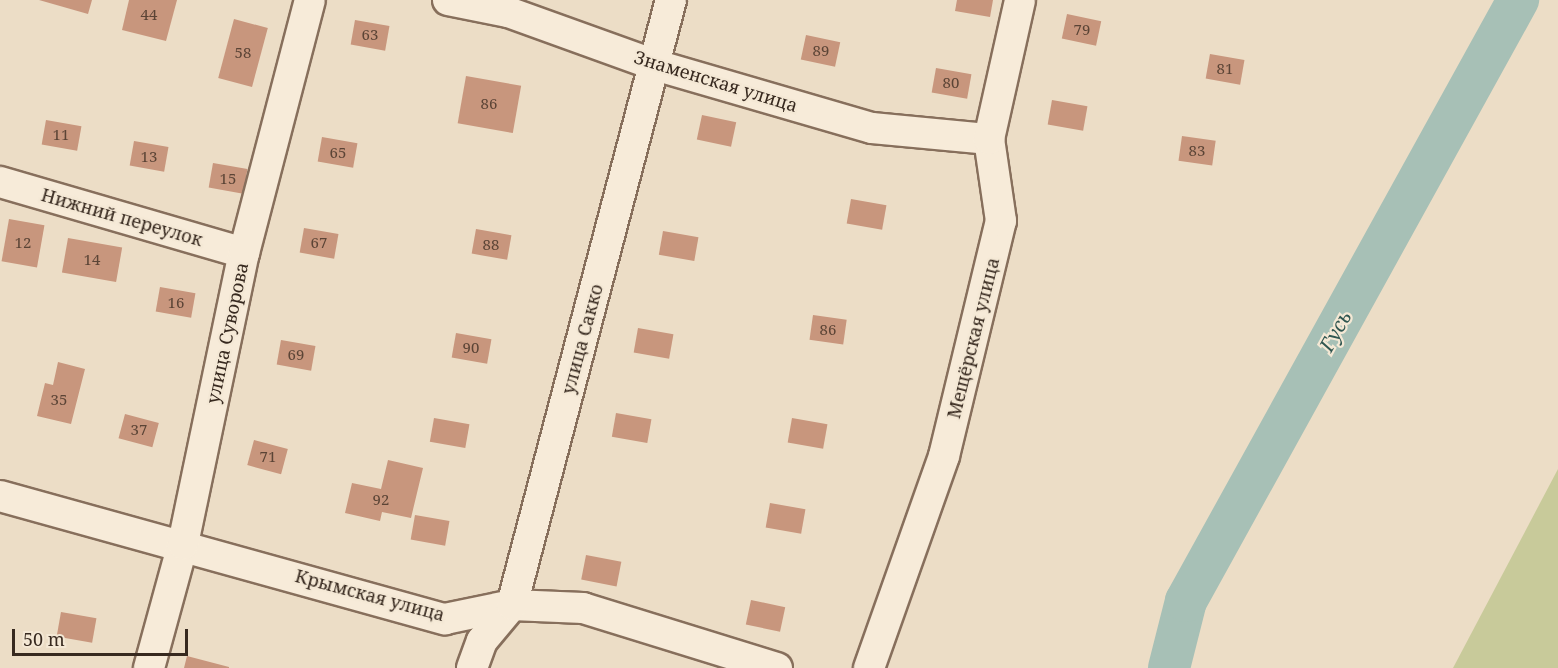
<!DOCTYPE html>
<meta charset="utf-8">
<style>
body{margin:0}
#map{position:relative;width:1558px;height:668px;overflow:hidden;background:#ecddc6;font-family:"Noto Serif",serif}
div>[style]{position:absolute}
.green>*{inset:0;background:#c8ca9a}
.river>*{height:42px;margin:-21px;padding:0 21px;transform-origin:21px;border-radius:21px;background:#a7c0b6}
.building>*{inset:0;background:#c8967d;transform-origin:0 0}
.roads{filter:drop-shadow(2px 0 #876f5c) drop-shadow(-2px 0 #876f5c) drop-shadow(0 2px #876f5c) drop-shadow(0 -2px #876f5c)}
.minor>*{height:30px;margin:-15px;padding:0 15px;transform-origin:15px;border-radius:15px;background:#f7ebd9}
span{translate:-50% -50%;white-space:nowrap;text-align:center;line-height:1.15;-webkit-text-stroke:4.5px #f4e8d5;paint-order:stroke}
.number-label{font-size:15px;color:#5b4436}
.number-label span{-webkit-text-stroke-width:0}
.street-label{font-size:18px;color:#37291f}
.water-label{font-size:20px;color:#305650;font-style:italic}
.scale{position:absolute;left:12px;top:629px;width:176px;height:27px;box-sizing:border-box;border:3px solid #37291f;border-top:0;padding-left:8px;font-size:18px;line-height:21px;white-space:nowrap;color:#37291f;-webkit-text-stroke:4px #f4e8d5;paint-order:stroke}
</style>
<div id="map">
<div class="green">
<div style="clip-path:polygon(1558px 469px,1558px 668px,1453px 668px)"></div>
</div>
<div class="river">
<div style="left:1169px;top:668px;width:69px;rotate:-75.8deg"></div>
<div style="left:1186px;top:601px;width:687px;rotate:-61.08deg"></div>
</div>
<div class="building">
<div style="clip-path:polygon(39px 0,92px 0,88px 14px)"></div>
<div style="clip-path:polygon(129px 0,177px 0,166px 41px,122px 30px)"></div>
<div style="clip-path:polygon(957px 0,993px 0,990px 17px,955px 11px)"></div>
<div style="left:1067px;top:14px;width:35px;height:25px;rotate:12deg"></div>
<div style="left:234px;top:19px;width:35px;height:61px;rotate:15deg"></div>
<div style="left:355px;top:20px;width:35px;height:25px;rotate:10deg"></div>
<div style="left:806px;top:35px;width:35px;height:25px;rotate:12deg"></div>
<div style="left:1210px;top:54px;width:35px;height:25px;rotate:10deg"></div>
<div style="left:936px;top:68px;width:36px;height:25px;rotate:10deg"></div>
<div style="left:466px;top:76px;width:56px;height:48px;rotate:10deg"></div>
<div style="left:1052px;top:100px;width:36px;height:25px;rotate:10deg"></div>
<div style="left:702px;top:115px;width:35px;height:25px;rotate:12deg"></div>
<div style="left:46px;top:120px;width:36px;height:25px;rotate:10deg"></div>
<div style="left:1182px;top:136px;width:34px;height:25px;rotate:8deg"></div>
<div style="left:322px;top:137px;width:36px;height:25px;rotate:10deg"></div>
<div style="left:134px;top:141px;width:35px;height:25px;rotate:10deg"></div>
<div style="left:213px;top:163px;width:35px;height:25px;rotate:10deg"></div>
<div style="left:851px;top:199px;width:36px;height:25px;rotate:10deg"></div>
<div style="left:9px;top:219px;width:36px;height:43px;rotate:10deg"></div>
<div style="left:304px;top:228px;width:35px;height:25px;rotate:10deg"></div>
<div style="left:476px;top:229px;width:36px;height:25px;rotate:10deg"></div>
<div style="left:663px;top:231px;width:36px;height:24px;rotate:10deg"></div>
<div style="left:68px;top:238px;width:55px;height:35px;rotate:10deg"></div>
<div style="left:160px;top:287px;width:36px;height:25px;rotate:10deg"></div>
<div style="left:813px;top:315px;width:34px;height:25px;rotate:8deg"></div>
<div style="left:638px;top:328px;width:36px;height:25px;rotate:10deg"></div>
<div style="left:456px;top:333px;width:36px;height:25px;rotate:10deg"></div>
<div style="left:281px;top:340px;width:35px;height:25px;rotate:10deg"></div>
<div style="clip-path:polygon(58px 362px,85px 369px,71px 424px,37px 416px,45px 383px,53px 385px)"></div>
<div style="left:616px;top:413px;width:36px;height:24px;rotate:10deg"></div>
<div style="left:125px;top:414px;width:35px;height:25px;rotate:15deg"></div>
<div style="left:434px;top:418px;width:36px;height:24px;rotate:10deg"></div>
<div style="left:792px;top:418px;width:36px;height:25px;rotate:10deg"></div>
<div style="left:254px;top:440px;width:35px;height:26px;rotate:15deg"></div>
<div style="clip-path:polygon(388px 460px,423px 468px,411px 518px,382px 512px,380px 521px,345px 513px,352px 483px,381px 489px)"></div>
<div style="left:770px;top:503px;width:36px;height:25px;rotate:10deg"></div>
<div style="left:415px;top:515px;width:35px;height:25px;rotate:10deg"></div>
<div style="left:586px;top:555px;width:36px;height:25px;rotate:11deg"></div>
<div style="left:751px;top:600px;width:35px;height:25px;rotate:12deg"></div>
<div style="left:61px;top:612px;width:36px;height:25px;rotate:10deg"></div>
<div style="clip-path:polygon(187px 656px,229px 667px,229px 668px,184px 668px)"></div>
</div>
<div class="roads">
<div class="minor">
<div style="left:448px;top:0;width:61px;rotate:11.3deg"></div>
<div style="left:508px;top:12px;width:156px;rotate:19.8deg"></div>
<div style="left:655px;top:65px;width:226px;rotate:16.2deg"></div>
<div style="left:872px;top:128px;width:118px;rotate:5.4deg"></div>
<div style="left:0;top:182px;width:254px;rotate:16.2deg"></div>
<div style="left:0;top:496px;width:462px;rotate:15.5deg"></div>
<div style="left:445px;top:619px;width:68px;rotate:-11.8deg"></div>
<div style="left:512px;top:605px;width:71px;rotate:2.4deg"></div>
<div style="left:583px;top:608px;width:203px;rotate:17.2deg"></div>
<div style="left:149px;top:668px;width:129px;rotate:-74.7deg"></div>
<div style="left:183px;top:544px;width:297px;rotate:-78.2deg"></div>
<div style="left:244px;top:253px;width:261px;rotate:-75.4deg"></div>
<div style="left:472px;top:668px;width:29px;rotate:-70deg"></div>
<div style="left:482px;top:641px;width:47px;rotate:-50.2deg"></div>
<div style="left:512px;top:605px;width:626px;rotate:-75.28deg"></div>
<div style="left:869px;top:668px;width:225px;rotate:-70.5deg"></div>
<div style="left:944px;top:456px;width:242px;rotate:-76.4deg"></div>
<div style="left:1001px;top:221px;width:83px;rotate:-98.3deg"></div>
<div style="left:989px;top:139px;width:142px;rotate:-77.4deg"></div>
</div>
</div>
<div class="number-label">
<span style="left:149px;top:15px">44</span>
<span style="left:1082px;top:30px">79</span>
<span style="left:370px;top:35px">63</span>
<span style="left:821px;top:51px">89</span>
<span style="left:243px;top:53px">58</span>
<span style="left:1225px;top:69px">81</span>
<span style="left:951px;top:83px">80</span>
<span style="left:489px;top:104px">86</span>
<span style="left:61px;top:135px">11</span>
<span style="left:1197px;top:151px">83</span>
<span style="left:338px;top:153px">65</span>
<span style="left:149px;top:157px">13</span>
<span style="left:228px;top:179px">15</span>
<span style="left:23px;top:243px">12</span>
<span style="left:319px;top:243px">67</span>
<span style="left:491px;top:245px">88</span>
<span style="left:92px;top:260px">14</span>
<span style="left:176px;top:303px">16</span>
<span style="left:828px;top:330px">86</span>
<span style="left:471px;top:348px">90</span>
<span style="left:296px;top:355px">69</span>
<span style="left:59px;top:400px">35</span>
<span style="left:139px;top:430px">37</span>
<span style="left:268px;top:457px">71</span>
<span style="left:381px;top:500px">92</span>
</div>
<div class="street-label">
<span style="left:716px;top:81px;rotate:17deg">Знаменская улица</span>
<span style="left:122px;top:217px;rotate:16deg">Нижний переулок</span>
<span style="left:227px;top:333px;rotate:-78deg">улица Суворова</span>
<span style="left:973px;top:338px;rotate:-76deg">Мещёрская улица</span>
<span style="left:582px;top:339px;rotate:-75deg">улица Сакко</span>
<span style="left:370px;top:595px;rotate:15deg">Крымская улица</span>
</div>
<div class="water-label">
<span style="left:1335px;top:331px;rotate:-61deg">Гусь</span>
</div>
<div class="scale">50 m</div>
</div>
